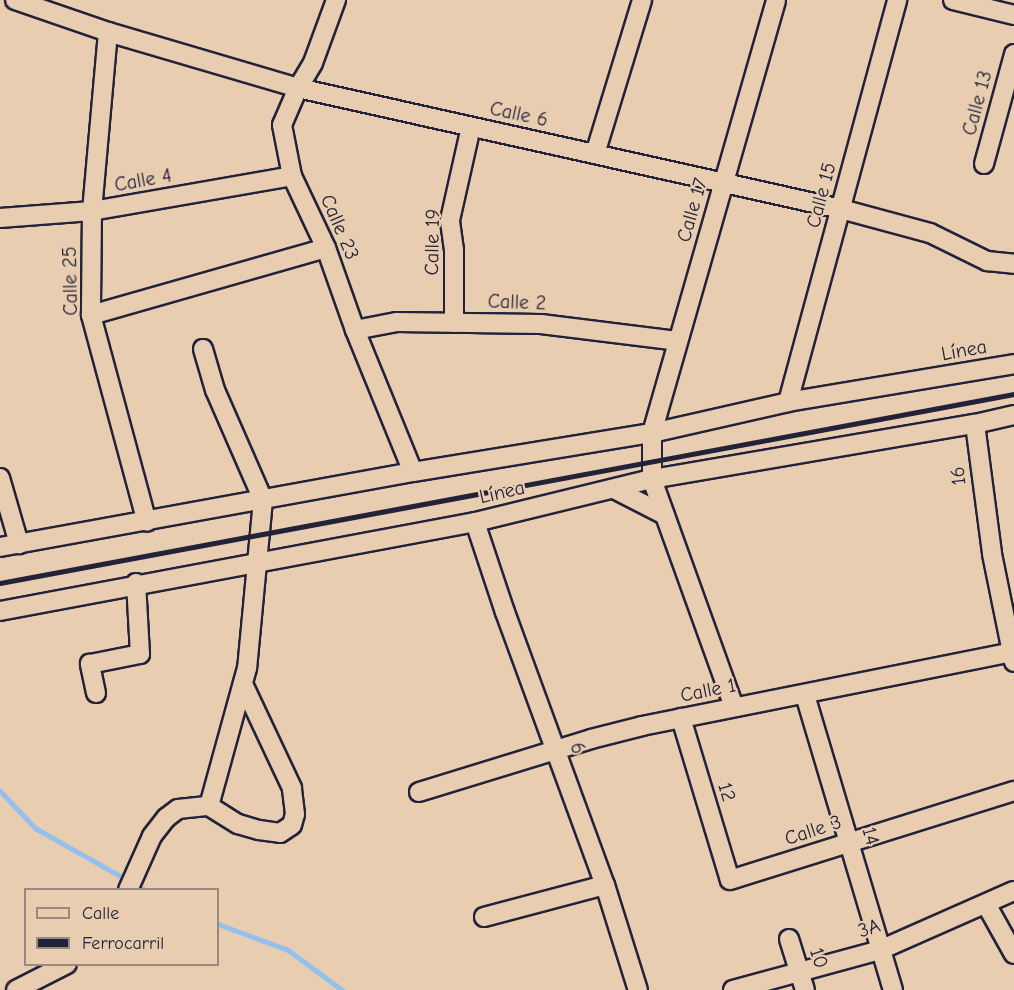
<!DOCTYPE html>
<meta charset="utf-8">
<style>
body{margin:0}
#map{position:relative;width:1014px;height:990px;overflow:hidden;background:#e9cdb0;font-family:"Comic Neue",sans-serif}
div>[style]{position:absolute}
.stream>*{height:5px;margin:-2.5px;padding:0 2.5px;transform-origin:2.5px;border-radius:2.5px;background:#93c0ed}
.roads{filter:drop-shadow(2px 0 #22223b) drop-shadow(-2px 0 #22223b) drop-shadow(0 2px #22223b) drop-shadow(0 -2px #22223b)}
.minor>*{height:18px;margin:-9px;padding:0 9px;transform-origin:9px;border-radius:9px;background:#e9cdb0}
.rail>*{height:4.5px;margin:-2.25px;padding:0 2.25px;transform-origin:2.25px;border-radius:2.25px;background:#22223b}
span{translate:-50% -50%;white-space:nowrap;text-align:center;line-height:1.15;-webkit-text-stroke:4.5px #e9cdb0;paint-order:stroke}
.street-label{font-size:20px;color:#22223b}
.legend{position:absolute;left:24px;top:888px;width:195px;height:78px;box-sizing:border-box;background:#e9cdb0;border:2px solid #998981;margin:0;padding:8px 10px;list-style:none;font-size:18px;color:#22223b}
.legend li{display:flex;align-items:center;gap:12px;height:30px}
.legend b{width:30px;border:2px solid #998981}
</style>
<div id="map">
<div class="stream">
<div style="left:0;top:791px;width:51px;rotate:46.6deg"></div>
<div style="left:35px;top:828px;width:126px;rotate:29.4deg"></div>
<div style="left:218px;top:924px;width:75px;rotate:20.4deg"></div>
<div style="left:288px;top:950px;width:67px;rotate:36.5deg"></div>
</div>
<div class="roads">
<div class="minor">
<div style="left:15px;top:0;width:98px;rotate:19deg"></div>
<div style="left:108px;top:32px;width:198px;rotate:16.4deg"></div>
<div style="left:298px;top:88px;width:556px;rotate:12.56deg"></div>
<div style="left:841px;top:209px;width:92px;rotate:15.1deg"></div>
<div style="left:930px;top:233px;width:64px;rotate:26.2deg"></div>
<div style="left:987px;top:261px;width:27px;rotate:6deg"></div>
<div style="left:336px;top:0;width:67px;rotate:110.1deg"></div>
<div style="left:313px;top:63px;width:29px;rotate:121deg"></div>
<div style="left:298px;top:88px;width:40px;rotate:113.4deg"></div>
<div style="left:282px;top:125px;width:52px;rotate:78.9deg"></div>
<div style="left:292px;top:176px;width:80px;rotate:64.7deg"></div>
<div style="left:326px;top:248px;width:87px;rotate:70.5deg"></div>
<div style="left:355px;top:330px;width:153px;rotate:67.8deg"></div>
<div style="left:953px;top:0;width:63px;rotate:13.8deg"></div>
<div style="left:108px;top:32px;width:180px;rotate:95.1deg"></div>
<div style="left:92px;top:211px;width:104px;rotate:90.6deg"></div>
<div style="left:91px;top:315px;width:214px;rotate:74.9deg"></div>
<div style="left:595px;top:154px;width:161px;rotate:-73deg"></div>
<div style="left:984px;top:164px;width:114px;rotate:-74.7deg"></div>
<div style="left:0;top:218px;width:92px;rotate:-4.4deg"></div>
<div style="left:92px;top:211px;width:203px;rotate:-9.9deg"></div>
<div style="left:91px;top:315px;width:244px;rotate:-15.9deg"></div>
<div style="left:454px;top:323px;width:73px;rotate:-90deg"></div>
<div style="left:454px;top:250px;width:30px;rotate:-98deg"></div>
<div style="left:450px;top:220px;width:95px;rotate:-77.3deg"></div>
<div style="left:355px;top:330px;width:43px;rotate:-10.8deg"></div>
<div style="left:397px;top:322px;width:144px;rotate:0.8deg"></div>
<div style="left:541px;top:324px;width:137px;rotate:7.1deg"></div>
<div style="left:203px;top:349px;width:43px;rotate:73.7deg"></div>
<div style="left:215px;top:390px;width:120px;rotate:66.4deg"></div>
<div style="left:263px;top:500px;width:169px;rotate:95.4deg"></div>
<div style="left:247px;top:668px;width:143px;rotate:105.4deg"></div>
<div style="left:788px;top:402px;width:417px;rotate:-74.8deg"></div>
<div style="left:975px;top:424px;width:131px;rotate:82.5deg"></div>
<div style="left:992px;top:554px;width:110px;rotate:78.5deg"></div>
<div style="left:0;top:478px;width:69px;rotate:73.9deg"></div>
<div style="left:614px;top:489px;width:57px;rotate:27deg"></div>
<div style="left:475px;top:522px;width:95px;rotate:71.6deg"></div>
<div style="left:505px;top:612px;width:291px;rotate:69.9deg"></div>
<div style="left:605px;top:885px;width:110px;rotate:72.6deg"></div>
<div style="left:0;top:547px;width:420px;rotate:-10.3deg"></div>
<div style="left:413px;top:472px;width:242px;rotate:-9.3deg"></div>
<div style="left:652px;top:433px;width:139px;rotate:-12.8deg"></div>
<div style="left:788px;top:402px;width:229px;rotate:-9.5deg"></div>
<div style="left:0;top:611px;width:483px;rotate:-10.6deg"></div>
<div style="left:475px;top:522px;width:182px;rotate:-13.7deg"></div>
<div style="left:652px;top:479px;width:328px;rotate:-9.7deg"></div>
<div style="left:975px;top:424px;width:40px;rotate:-13deg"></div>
<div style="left:96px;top:693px;width:30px;rotate:-102deg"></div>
<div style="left:90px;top:664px;width:51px;rotate:-11.3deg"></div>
<div style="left:140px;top:654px;width:71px;rotate:-93.2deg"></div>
<div style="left:805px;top:695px;width:308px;rotate:73.4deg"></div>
<div style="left:734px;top:707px;width:242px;rotate:-109.8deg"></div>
<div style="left:652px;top:479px;width:46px;rotate:-90deg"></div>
<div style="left:652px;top:433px;width:450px;rotate:-74deg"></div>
<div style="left:681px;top:718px;width:169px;rotate:73.2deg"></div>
<div style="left:730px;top:880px;width:298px;rotate:-17.4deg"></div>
<div style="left:419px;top:792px;width:180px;rotate:-17.1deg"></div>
<div style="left:591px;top:739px;width:53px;rotate:-14.3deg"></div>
<div style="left:642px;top:726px;width:379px;rotate:-11.3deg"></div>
<div style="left:128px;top:890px;width:59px;rotate:-66deg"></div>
<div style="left:152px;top:836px;width:23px;rotate:-52deg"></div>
<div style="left:166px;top:818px;width:15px;rotate:-37deg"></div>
<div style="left:178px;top:809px;width:31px;rotate:-6deg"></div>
<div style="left:209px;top:806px;width:34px;rotate:32deg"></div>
<div style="left:238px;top:824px;width:22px;rotate:16deg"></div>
<div style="left:259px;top:830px;width:21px;rotate:8deg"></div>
<div style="left:280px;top:833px;width:14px;rotate:-34deg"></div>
<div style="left:292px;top:825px;width:11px;rotate:-75deg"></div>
<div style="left:295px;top:814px;width:26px;rotate:-97deg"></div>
<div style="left:292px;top:788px;width:115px;rotate:-115.2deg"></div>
<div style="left:986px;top:904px;width:57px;rotate:60.8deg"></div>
<div style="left:484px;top:917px;width:125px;rotate:-14.8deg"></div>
<div style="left:789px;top:939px;width:53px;rotate:72.6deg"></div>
<div style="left:16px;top:990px;width:57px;rotate:-27deg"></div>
<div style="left:733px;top:990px;width:152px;rotate:-15.2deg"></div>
<div style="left:880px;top:950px;width:146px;rotate:-23.8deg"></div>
</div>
</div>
<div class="rail">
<div style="left:0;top:583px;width:1031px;rotate:-10.56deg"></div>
</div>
<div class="street-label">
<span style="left:977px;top:103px;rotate:-75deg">Calle 13</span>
<span style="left:519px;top:114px;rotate:12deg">Calle 6</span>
<span style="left:143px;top:180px;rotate:-10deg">Calle 4</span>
<span style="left:821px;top:195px;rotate:-75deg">Calle 15</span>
<span style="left:692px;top:210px;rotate:-74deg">Calle 17</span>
<span style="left:340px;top:227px;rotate:67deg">Calle 23</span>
<span style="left:432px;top:242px;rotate:-89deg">Calle 19</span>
<span style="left:70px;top:281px;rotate:-91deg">Calle 25</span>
<span style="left:517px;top:302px;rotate:2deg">Calle 2</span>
<span style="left:964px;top:350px;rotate:-10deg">Línea</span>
<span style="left:958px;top:476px;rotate:-97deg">16</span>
<span style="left:502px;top:492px;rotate:-13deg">Línea</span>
<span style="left:708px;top:690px;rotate:-11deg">Calle 1</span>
<span style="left:578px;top:748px;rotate:70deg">6</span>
<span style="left:727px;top:792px;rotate:73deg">12</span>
<span style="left:813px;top:830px;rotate:-18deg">Calle 3</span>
<span style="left:871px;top:836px;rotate:74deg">14</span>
<span style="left:869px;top:928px;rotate:-19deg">3A</span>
<span style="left:819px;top:958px;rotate:72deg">10</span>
</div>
<ul class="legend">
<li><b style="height:8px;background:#e9cdb0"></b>Calle</li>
<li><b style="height:8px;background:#22223b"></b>Ferrocarril</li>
</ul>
</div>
